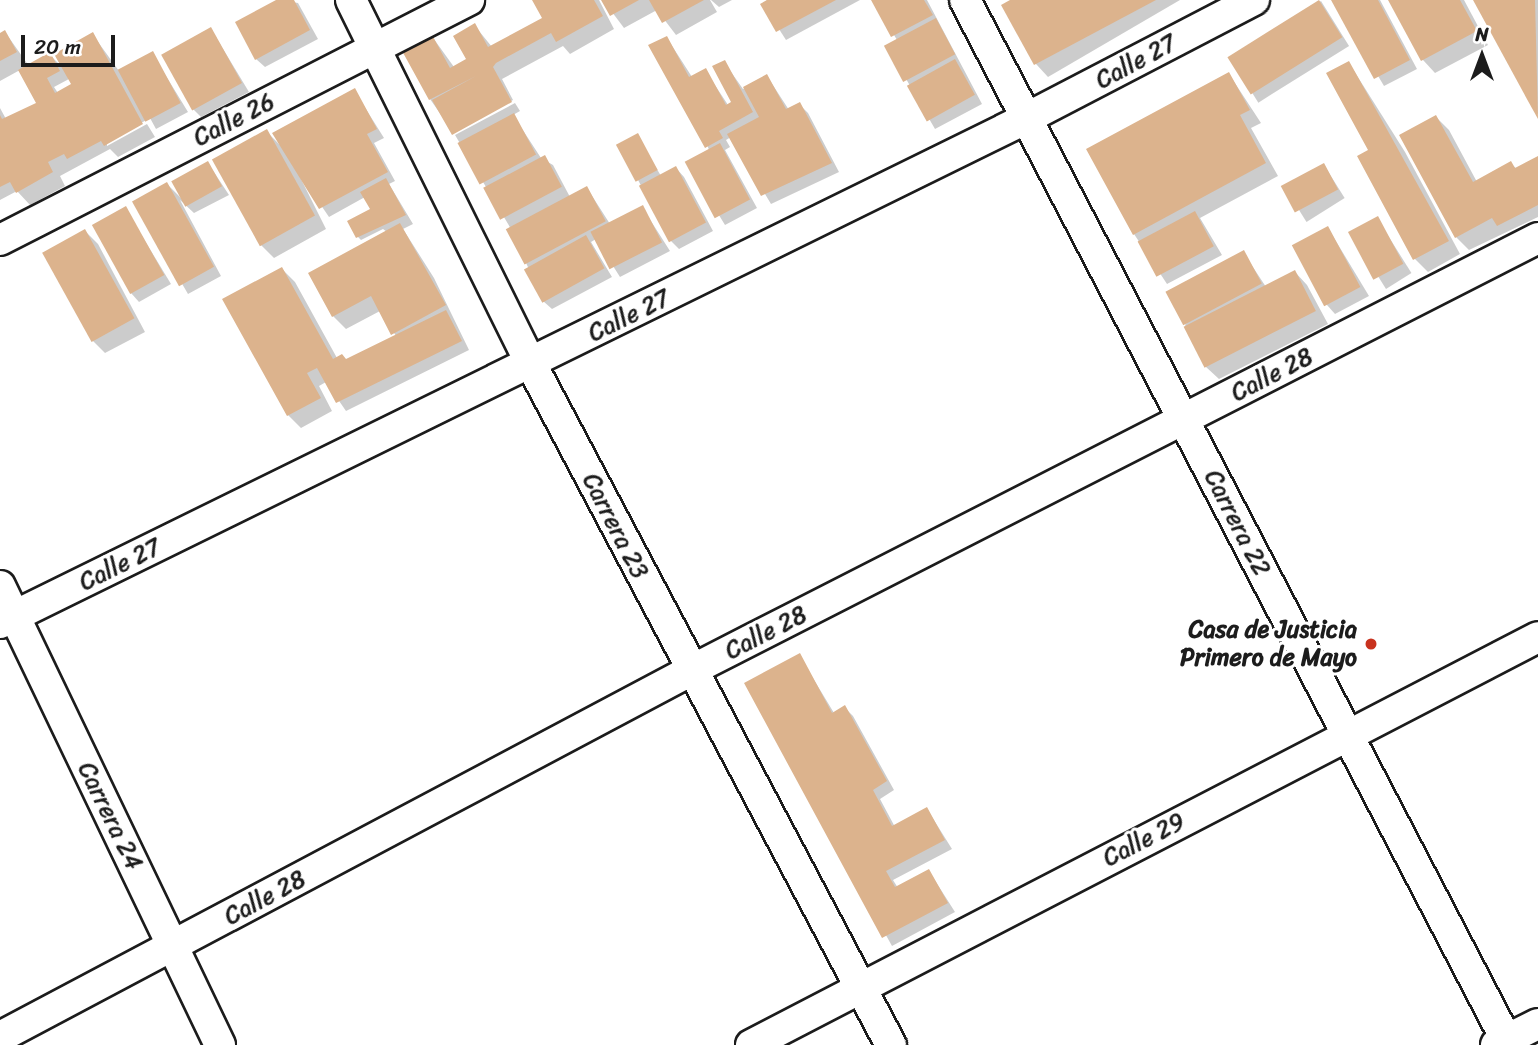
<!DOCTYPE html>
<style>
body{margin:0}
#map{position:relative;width:1538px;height:1045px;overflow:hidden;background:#fff;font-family:Sriracha,sans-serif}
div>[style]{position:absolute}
.shadow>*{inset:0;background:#0003;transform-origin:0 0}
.building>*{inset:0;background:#dcb38d;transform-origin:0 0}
.roads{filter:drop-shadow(2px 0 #1c1c1c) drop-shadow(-2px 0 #1c1c1c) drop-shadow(0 2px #1c1c1c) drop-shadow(0 -2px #1c1c1c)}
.minor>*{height:30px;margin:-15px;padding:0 15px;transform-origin:15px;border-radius:15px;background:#fff}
.dots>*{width:19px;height:19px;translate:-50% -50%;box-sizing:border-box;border:4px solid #fff;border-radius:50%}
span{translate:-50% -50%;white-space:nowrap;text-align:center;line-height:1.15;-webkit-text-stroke:6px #fff;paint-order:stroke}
.street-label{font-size:24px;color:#1c1c1c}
.poi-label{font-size:24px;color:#1c1c1c;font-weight:700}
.right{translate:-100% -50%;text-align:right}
.north{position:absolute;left:1447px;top:21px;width:70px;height:70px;-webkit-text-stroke:5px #fff;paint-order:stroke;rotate:0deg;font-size:19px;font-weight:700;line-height:28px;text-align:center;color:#1c1c1c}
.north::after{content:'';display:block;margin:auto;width:24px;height:32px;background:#1c1c1c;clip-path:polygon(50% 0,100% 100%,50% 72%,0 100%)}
.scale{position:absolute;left:21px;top:35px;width:94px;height:32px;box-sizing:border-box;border:4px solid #1c1c1c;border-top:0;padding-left:9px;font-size:21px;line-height:24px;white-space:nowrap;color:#1c1c1c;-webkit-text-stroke:5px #fff;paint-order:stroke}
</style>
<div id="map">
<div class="shadow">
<div style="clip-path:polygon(280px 0,298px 3px,318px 39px,265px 67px,256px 59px)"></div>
<div style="clip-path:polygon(534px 0,599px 0,614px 29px,570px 54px,563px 46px,502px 79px,513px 100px,453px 132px,430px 99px,431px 35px,454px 67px,468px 60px,475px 26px,492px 47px,544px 19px)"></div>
<div style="clip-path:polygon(603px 0,710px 0,717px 12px,676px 35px,657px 10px,624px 28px)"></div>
<div style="clip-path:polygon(711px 0,732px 0,719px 7px)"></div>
<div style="clip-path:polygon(767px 0,860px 0,786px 40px,763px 4px)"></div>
<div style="clip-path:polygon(873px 0,927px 0,982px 104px,935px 129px,887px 46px,897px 40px)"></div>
<div style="clip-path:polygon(1013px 0,1180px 0,1048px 77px,1036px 64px,1003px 5px)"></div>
<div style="clip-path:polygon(1333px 0,1380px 0,1417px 69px,1384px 86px)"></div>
<div style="clip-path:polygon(1390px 0,1464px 0,1488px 45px,1435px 73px,1423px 60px)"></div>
<div style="clip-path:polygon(1475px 0,1538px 0,1538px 115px)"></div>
<div style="left:1321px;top:1px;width:53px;height:107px;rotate:58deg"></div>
<div style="clip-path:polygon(211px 29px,249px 92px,201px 117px,193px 109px)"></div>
<div style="clip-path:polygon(evenodd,5px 32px,29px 66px,49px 54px,62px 67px,93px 35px,119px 71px,152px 53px,188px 112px,156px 129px,150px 118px,107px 142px,107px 146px,147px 124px,155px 137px,118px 157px,110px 149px,60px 176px,65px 186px,30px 205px,17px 191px,0 200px,0 108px,6px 119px,41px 111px,20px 70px,0 81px,0 35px,5px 32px,69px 79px,73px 85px,58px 93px,54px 87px,69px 79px)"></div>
<div style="clip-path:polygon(667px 38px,692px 77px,705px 70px,728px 105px,733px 102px,724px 62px,743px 89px,767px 76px,789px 110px,799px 104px,808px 113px,839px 172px,771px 204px,731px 137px,726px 140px,730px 147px,725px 150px,757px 208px,725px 225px,687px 163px,709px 150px)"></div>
<div style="clip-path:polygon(1349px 63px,1405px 152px,1460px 254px,1428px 272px,1415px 259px)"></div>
<div style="clip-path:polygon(1229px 74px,1261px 123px,1251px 128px,1278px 176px,1200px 218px,1222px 255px,1167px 284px,1134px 234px)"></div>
<div style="clip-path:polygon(354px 90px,384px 138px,374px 143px,395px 181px,389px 184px,413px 224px,403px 229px,434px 278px,469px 350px,346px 411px,326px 382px,319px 386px,332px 411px,301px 428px,288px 415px,282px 269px,295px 282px,337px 358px,346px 361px,396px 336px,380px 311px,346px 329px,333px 316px,387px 232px,383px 229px,361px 240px,357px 236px,372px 209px,365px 197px,329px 217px,295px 167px,326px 229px,274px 258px,261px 245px,267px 132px,280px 145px)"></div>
<div style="clip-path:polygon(515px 103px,520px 111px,513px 115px,541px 158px,553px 165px,570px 197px,587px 188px,610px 224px,642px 207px,670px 251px,620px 277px,596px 239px,591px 242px,612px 277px,552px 309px,543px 301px,511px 229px,455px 135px)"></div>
<div style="clip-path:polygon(1436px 117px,1449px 130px,1477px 182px,1511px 164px,1517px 169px,1538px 158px,1538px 217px,1469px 250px,1456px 237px)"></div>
<div style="clip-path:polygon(637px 135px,661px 176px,676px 168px,684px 177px,713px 231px,679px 249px,671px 241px,638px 180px)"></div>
<div style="clip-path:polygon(208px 163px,229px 195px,194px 213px,180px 200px,221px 276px,188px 294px,134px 201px,167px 184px,181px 198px)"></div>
<div style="left:1324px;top:165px;width:39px;height:45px;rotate:58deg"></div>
<div style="clip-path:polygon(125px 208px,171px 284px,139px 302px,131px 293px)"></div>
<div style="left:1377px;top:218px;width:65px;height:30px;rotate:58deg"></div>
<div style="clip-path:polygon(1328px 228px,1369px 296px,1335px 314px,1327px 305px)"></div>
<div style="clip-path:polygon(85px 231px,98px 244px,145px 332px,105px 353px,92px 340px)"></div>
<div style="clip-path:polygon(1243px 252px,1266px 287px,1295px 272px,1307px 285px,1328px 324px,1219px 379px,1206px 367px,1185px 325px)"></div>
<div style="clip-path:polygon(799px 655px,834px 713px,845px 708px,853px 716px,894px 790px,880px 799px,895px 827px,927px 809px,952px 849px,893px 880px,898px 888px,929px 871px,955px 912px,892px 946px,746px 684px)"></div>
</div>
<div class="building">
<div style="clip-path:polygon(276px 0,294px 0,310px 30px,255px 60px,235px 22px)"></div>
<div style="clip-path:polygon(532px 0,594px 0,603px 16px,556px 42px,551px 33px,496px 63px,493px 67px,512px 102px,452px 135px,432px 100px,476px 76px,429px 100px,401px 49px,431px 33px,450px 68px,466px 59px,453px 36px,475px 23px,488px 47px,542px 18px)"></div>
<div style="clip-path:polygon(601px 0,639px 0,610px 16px)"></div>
<div style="clip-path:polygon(649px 0,704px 0,662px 23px)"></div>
<div style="clip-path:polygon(767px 0,836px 0,776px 32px,760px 4px)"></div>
<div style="clip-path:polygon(871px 0,924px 0,933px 15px,891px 37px)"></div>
<div style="clip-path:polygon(1010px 0,1156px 0,1034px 65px,1001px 5px)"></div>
<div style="left:1319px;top:0;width:44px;height:108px;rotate:58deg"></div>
<div style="clip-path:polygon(1331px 0,1378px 0,1410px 60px,1374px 79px)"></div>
<div style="clip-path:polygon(1388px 0,1460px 0,1477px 31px,1421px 61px)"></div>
<div style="clip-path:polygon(1473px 0,1535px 0,1538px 119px,1528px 101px)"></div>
<div style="left:936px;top:18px;width:41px;height:59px;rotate:62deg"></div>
<div style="left:211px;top:27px;width:64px;height:57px;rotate:61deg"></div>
<div style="clip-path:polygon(5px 30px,17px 52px,0 61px,0 33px)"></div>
<div style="clip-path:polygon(93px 32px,143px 124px,104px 146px,101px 141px,67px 159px,64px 154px,48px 162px,53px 172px,16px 193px,10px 182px,0 187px,0 115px,2px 119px,36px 103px,18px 70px,50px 52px,60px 71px,47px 78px,55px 93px,71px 84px,54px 54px)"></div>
<div style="clip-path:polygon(667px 36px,689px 77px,706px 68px,726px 105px,731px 102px,712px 66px,725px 60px,753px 112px,719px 131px,723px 138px,705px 148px,648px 45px)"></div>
<div style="left:153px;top:51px;width:59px;height:40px;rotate:62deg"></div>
<div style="left:955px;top:59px;width:41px;height:55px;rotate:61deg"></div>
<div style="clip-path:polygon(1349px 61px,1449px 241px,1413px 260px,1357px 156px,1368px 150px,1326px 73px)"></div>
<div style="clip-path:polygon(1229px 72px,1250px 110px,1240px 115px,1266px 163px,1133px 235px,1086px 149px)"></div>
<div style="clip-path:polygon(767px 74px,786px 109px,800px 102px,832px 163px,761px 196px,727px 134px,759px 117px,743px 87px)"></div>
<div style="clip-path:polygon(355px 88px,377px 129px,367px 134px,388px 172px,319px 209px,272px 133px)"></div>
<div style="left:514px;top:113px;width:47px;height:64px;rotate:62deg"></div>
<div style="clip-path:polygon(1436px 115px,1473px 182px,1511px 161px,1515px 168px,1538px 156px,1538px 205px,1497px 226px,1492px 218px,1455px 238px,1399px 135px)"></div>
<div style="left:267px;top:129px;width:99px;height:63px;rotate:61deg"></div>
<div style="left:638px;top:133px;width:42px;height:25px;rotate:62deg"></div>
<div style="left:720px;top:143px;width:64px;height:40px;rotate:62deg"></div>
<div style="left:545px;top:155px;width:36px;height:70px;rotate:62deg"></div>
<div style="left:208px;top:161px;width:29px;height:42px;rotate:61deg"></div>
<div style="left:1324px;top:163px;width:30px;height:49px;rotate:62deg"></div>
<div style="left:676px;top:166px;width:64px;height:42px;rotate:62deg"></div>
<div style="clip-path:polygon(386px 178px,406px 215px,356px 238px,347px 221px,370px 209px,360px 192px)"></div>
<div style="left:167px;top:182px;width:97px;height:40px;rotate:61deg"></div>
<div style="left:587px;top:186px;width:40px;height:92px;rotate:62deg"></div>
<div style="left:643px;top:205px;width:42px;height:59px;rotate:63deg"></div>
<div style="left:126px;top:206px;width:79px;height:39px;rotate:61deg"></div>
<div style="left:1195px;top:211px;width:40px;height:65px;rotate:62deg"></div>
<div style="left:1378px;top:216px;width:54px;height:34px;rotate:62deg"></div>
<div style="clip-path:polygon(400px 223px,446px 305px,391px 335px,371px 296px,332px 317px,308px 273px)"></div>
<div style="left:1328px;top:226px;width:69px;height:41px;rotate:62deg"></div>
<div style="left:85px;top:229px;width:102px;height:49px;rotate:61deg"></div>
<div style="left:586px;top:235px;width:38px;height:71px;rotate:61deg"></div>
<div style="left:1244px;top:250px;width:38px;height:89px;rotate:62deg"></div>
<div style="clip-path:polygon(282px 267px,333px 359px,342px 354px,346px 359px,446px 310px,462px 341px,336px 403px,317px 368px,307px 373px,321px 398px,287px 416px,222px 299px)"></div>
<div style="left:1295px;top:270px;width:46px;height:125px;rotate:63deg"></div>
<div style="clip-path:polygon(800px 653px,832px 713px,845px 705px,887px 781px,873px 790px,892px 826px,927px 807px,945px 840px,886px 871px,895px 887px,929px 869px,948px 903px,882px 938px,744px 683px)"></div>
</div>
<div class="roads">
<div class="minor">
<div style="left:351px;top:0;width:406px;rotate:63.7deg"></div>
<div style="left:531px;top:364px;width:770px;rotate:62.14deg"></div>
<div style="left:965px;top:0;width:1178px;rotate:62.5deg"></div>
<div style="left:0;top:240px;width:527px;rotate:-27.1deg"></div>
<div style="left:0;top:586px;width:509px;rotate:64.39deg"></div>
<div style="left:0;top:623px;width:1144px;rotate:-26.18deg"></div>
<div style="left:1027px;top:118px;width:256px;rotate:-27.5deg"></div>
<div style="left:0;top:1037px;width:781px;rotate:-27.94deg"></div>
<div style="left:690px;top:671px;width:952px;rotate:-27.05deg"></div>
<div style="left:751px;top:1045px;width:886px;rotate:-27.4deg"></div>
<div style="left:1496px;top:1045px;width:47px;rotate:-26.6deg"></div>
</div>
</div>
<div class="dots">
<div style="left:1371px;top:644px;background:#c8321e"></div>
</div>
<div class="street-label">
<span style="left:1136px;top:62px;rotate:-28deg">Calle 27</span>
<span style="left:234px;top:120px;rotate:-27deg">Calle 26</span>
<span style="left:629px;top:316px;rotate:-26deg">Calle 27</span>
<span style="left:1272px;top:375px;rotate:-27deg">Calle 28</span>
<span style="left:1237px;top:523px;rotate:63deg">Carrera 22</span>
<span style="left:615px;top:526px;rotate:63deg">Carrera 23</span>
<span style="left:120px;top:565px;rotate:-26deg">Calle 27</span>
<span style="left:766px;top:633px;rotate:-27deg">Calle 28</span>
<span style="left:110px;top:816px;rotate:64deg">Carrera 24</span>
<span style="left:1144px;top:840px;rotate:-27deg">Calle 29</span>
<span style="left:265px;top:898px;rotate:-28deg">Calle 28</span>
</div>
<div class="poi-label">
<span class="right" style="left:1357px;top:644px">Casa de Justicia<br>Primero de Mayo</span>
</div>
<div class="north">N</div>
<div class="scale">20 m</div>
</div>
